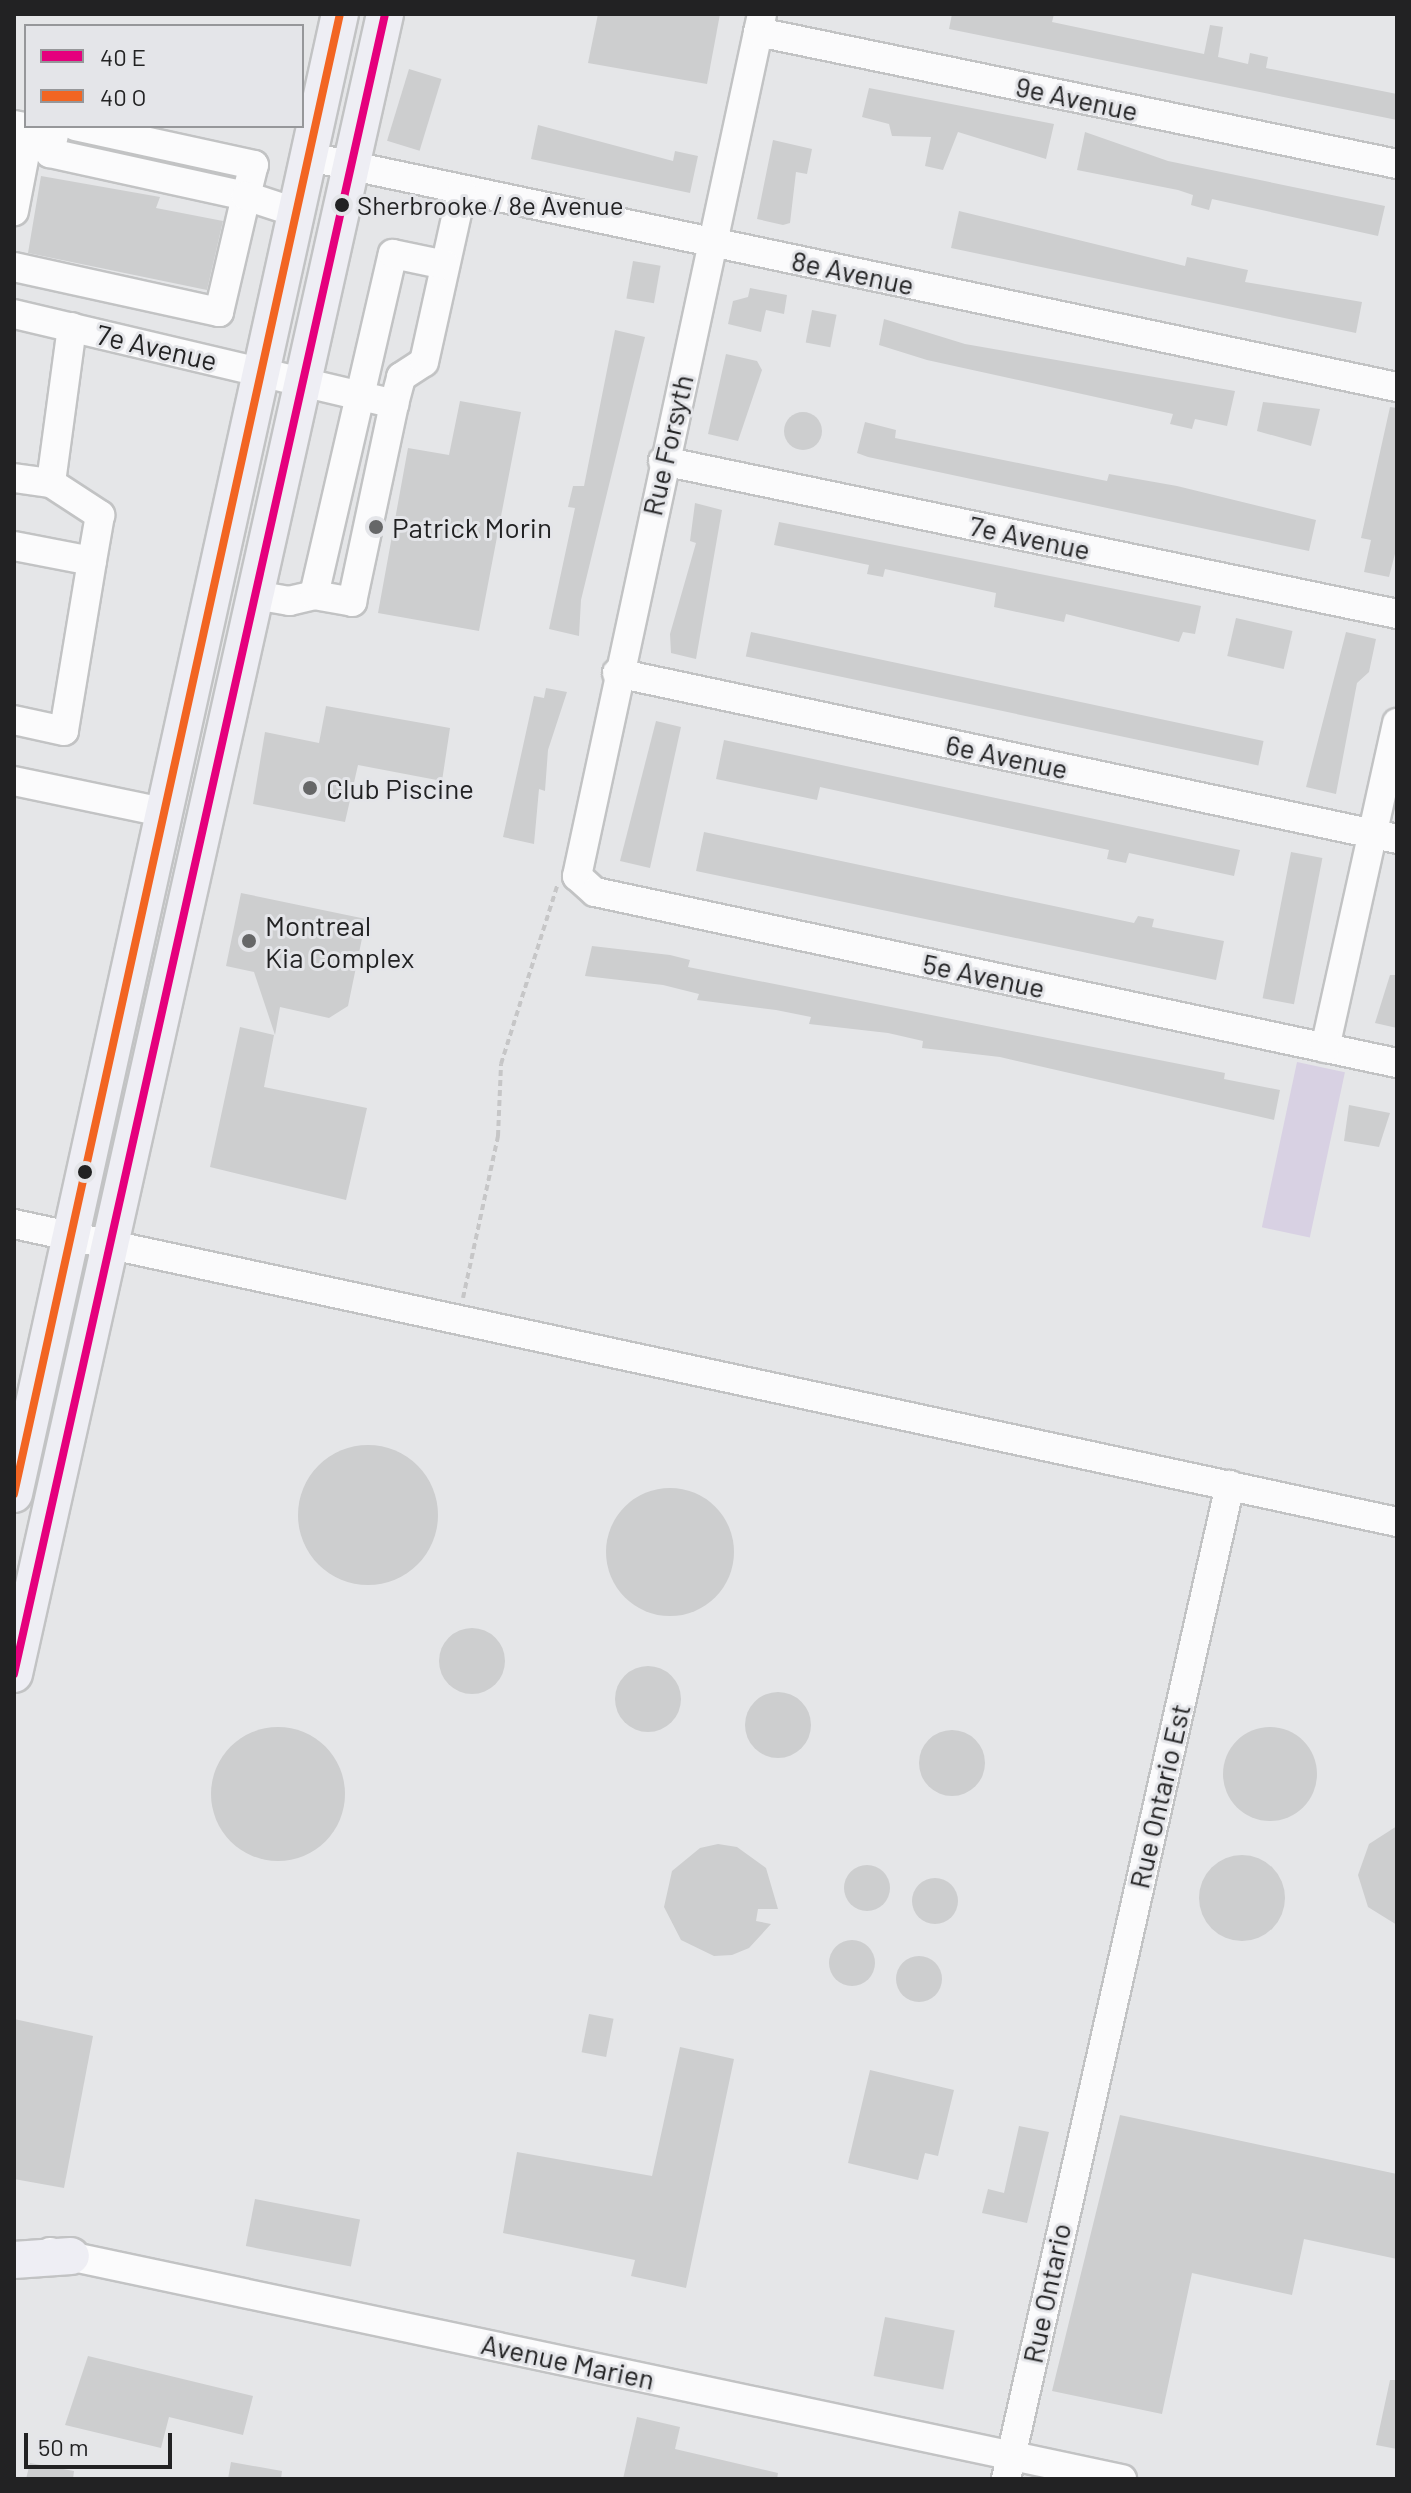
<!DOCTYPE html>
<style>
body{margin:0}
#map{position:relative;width:1411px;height:2493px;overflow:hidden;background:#e5e6e8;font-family:Barlow,sans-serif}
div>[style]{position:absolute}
.green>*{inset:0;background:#d8d1e3;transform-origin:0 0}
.building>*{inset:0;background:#cdcecf;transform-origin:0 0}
.round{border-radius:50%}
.path>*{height:4px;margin-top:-2px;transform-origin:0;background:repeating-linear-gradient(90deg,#c6c6c7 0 6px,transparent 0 10px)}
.roads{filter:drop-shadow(2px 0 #c2c3c4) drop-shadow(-2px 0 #c2c3c4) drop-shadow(0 2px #c2c3c4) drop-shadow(0 -2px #c2c3c4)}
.minor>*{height:28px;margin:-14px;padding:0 14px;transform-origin:14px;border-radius:14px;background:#fbfbfc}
.major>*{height:36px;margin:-18px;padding:0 18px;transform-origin:18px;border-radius:18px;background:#eeeef4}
.bus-1>*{height:8px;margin:-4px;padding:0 4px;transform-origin:4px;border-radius:4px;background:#e5007d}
.bus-2>*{height:8px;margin:-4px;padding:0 4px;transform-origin:4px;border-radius:4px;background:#f26522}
.dots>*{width:22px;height:22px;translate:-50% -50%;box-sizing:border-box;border:4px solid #e4e5e9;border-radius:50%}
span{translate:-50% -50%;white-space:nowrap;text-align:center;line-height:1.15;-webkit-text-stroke:6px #e4e5e9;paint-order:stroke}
.bus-label{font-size:26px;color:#222223}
.left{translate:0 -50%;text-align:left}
.street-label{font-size:28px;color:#222223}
.poi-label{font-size:28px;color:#222223}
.frame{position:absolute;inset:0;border:16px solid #222223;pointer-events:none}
.legend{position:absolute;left:24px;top:24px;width:280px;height:104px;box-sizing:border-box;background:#e4e5e9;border:2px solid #96979a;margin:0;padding:10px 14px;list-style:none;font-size:24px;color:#222223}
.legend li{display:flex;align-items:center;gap:16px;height:40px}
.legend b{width:40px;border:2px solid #96979a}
.scale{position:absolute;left:24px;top:2433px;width:148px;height:36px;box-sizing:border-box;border:4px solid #222223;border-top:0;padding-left:10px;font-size:24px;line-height:28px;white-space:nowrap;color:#222223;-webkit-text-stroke:6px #e4e5e9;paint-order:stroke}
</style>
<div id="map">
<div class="green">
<div style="left:1297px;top:1062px;width:49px;height:169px;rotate:12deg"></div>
</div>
<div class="building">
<div style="clip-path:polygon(598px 14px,720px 14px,707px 84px,588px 63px)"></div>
<div style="clip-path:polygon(952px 14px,1054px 14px,1052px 22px,1204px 54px,1210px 25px,1223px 27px,1218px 57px,1248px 64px,1250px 53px,1268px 57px,1266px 68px,1397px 94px,1397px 120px,949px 29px)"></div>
<div style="left:409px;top:69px;width:34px;height:75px;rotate:17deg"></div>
<div style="clip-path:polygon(869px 88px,1054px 124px,1046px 159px,958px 132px,943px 170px,925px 166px,931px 137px,892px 136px,889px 124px,862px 117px)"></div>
<div style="clip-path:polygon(538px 125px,673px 161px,675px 151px,698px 156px,690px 193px,531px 159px)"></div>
<div style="clip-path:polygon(1085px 132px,1168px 161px,1385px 206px,1378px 236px,1212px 199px,1209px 210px,1191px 205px,1193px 195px,1178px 190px,1077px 170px)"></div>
<div style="clip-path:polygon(773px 140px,812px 149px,807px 174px,796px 172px,790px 223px,783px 225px,757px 219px)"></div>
<div style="clip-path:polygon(41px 176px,160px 197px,156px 208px,223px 221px,207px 290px,28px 253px)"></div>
<div style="clip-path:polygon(959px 211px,1185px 266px,1187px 257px,1248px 270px,1245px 282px,1362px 302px,1356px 333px,951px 248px)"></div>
<div style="left:633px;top:261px;width:28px;height:38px;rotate:10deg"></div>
<div style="clip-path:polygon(750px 288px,787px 295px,784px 314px,766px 310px,761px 332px,728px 324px,733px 301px,748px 297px)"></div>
<div style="left:812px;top:310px;width:25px;height:33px;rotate:11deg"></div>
<div style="clip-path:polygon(884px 319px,965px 344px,1235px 391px,1227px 426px,1195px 419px,1192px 429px,1170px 424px,1173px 414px,927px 360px,879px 345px)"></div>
<div style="clip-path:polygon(615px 330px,645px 337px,581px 600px,579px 636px,549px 629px,575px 508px,568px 507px,573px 486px,584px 486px)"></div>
<div style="clip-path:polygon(726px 354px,757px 361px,762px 370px,738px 441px,708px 434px)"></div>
<div style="clip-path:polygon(460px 401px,521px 412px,479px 631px,378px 613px,408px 448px,449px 455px)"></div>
<div style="clip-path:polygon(1263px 402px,1320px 409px,1311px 446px,1257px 431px)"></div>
<div style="clip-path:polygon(1390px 407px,1397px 408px,1397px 546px,1389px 577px,1364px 572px,1371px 540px,1361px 538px)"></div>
<div class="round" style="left:784px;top:412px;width:38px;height:38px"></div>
<div style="clip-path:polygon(865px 422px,896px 430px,895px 438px,1107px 481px,1109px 474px,1177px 486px,1316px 520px,1309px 551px,868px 457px,857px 453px)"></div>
<div style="clip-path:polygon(695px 503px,722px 510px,696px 659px,671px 653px,670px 634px,696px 543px,690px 541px)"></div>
<div style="clip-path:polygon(779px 522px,1201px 606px,1195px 634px,1183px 632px,1179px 642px,1066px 614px,1064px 622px,994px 607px,996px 593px,885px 569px,883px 577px,867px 574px,869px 565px,774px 545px)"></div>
<div style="left:1236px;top:618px;width:58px;height:39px;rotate:13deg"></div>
<div style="left:751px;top:632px;width:524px;height:25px;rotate:12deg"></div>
<div style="clip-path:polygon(1346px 632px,1376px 639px,1369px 672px,1357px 683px,1336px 794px,1306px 787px)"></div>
<div style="clip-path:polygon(546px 688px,567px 692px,548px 750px,545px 791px,539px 789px,534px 844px,503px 837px,534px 696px,544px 698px)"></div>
<div style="clip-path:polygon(326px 706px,450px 728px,442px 781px,358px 765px,345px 822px,253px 804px,265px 732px,319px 743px)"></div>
<div style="clip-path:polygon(656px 721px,681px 727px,650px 868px,620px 861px)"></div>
<div style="clip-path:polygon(724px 740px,1240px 850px,1234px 876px,1129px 853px,1126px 863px,1107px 859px,1109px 850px,820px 787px,817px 800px,716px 779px)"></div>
<div style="clip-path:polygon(704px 832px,1134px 923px,1138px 916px,1154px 919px,1152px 927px,1224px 941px,1216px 980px,696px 871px)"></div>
<div style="left:1291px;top:852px;width:32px;height:149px;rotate:11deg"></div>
<div style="clip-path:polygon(241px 893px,366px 919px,348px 1006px,329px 1018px,280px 1007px,275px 1035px,254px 972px,226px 966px)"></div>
<div style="clip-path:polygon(592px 946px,670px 955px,690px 960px,688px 967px,1225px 1073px,1224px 1079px,1280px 1090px,1274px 1120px,1000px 1057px,922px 1048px,923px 1041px,888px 1033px,809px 1024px,811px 1017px,776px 1010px,697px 1000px,699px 994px,663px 985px,585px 976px)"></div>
<div style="clip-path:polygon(1390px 975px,1397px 975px,1397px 1028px,1375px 1023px)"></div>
<div style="clip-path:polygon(240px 1027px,274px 1035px,264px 1087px,367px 1108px,346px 1200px,210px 1167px)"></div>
<div style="clip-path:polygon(1349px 1105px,1390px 1113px,1379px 1147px,1344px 1141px)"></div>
<div class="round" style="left:298px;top:1445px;width:140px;height:140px"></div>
<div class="round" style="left:606px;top:1488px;width:128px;height:128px"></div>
<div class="round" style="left:439px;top:1628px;width:66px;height:66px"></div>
<div class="round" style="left:615px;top:1666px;width:66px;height:66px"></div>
<div class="round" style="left:745px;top:1692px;width:66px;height:66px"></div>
<div class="round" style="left:1223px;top:1727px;width:94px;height:94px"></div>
<div class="round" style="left:211px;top:1727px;width:134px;height:134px"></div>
<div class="round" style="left:919px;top:1730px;width:66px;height:66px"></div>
<div style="clip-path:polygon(1397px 1826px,1397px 1925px,1368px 1907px,1358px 1875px,1369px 1844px)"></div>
<div style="clip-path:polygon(718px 1844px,737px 1847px,766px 1868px,778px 1909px,758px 1909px,756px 1921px,771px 1924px,749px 1948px,732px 1955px,714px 1956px,681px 1940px,664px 1907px,672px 1871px,700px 1848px)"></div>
<div class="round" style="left:1199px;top:1855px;width:86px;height:86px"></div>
<div class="round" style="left:844px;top:1865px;width:46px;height:46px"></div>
<div class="round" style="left:912px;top:1878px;width:46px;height:46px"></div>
<div class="round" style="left:829px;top:1940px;width:46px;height:46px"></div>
<div class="round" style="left:896px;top:1956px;width:46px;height:46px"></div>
<div style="left:589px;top:2014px;width:25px;height:39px;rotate:11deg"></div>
<div style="clip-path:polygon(14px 2019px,93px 2036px,64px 2188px,14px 2179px)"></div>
<div style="clip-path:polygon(680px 2047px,734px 2059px,686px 2288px,631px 2276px,635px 2260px,503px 2233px,517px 2152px,652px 2176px)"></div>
<div style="clip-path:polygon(870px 2070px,954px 2090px,938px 2156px,925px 2153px,918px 2180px,848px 2163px)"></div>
<div style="clip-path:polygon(1120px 2115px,1397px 2174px,1397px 2259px,1304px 2239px,1292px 2295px,1192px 2273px,1162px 2414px,1052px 2391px)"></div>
<div style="clip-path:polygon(1019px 2126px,1049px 2132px,1027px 2223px,982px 2213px,988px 2189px,1004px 2193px)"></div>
<div style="left:255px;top:2199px;width:107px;height:48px;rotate:11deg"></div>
<div style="left:885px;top:2317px;width:71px;height:60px;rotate:11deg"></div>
<div style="clip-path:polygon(88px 2356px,253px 2396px,243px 2435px,169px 2417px,161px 2448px,65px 2425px)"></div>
<div style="clip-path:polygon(1390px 2380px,1397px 2380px,1397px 2449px,1376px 2445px)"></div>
<div style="clip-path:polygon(637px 2417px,680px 2427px,675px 2449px,778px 2473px,777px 2479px,623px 2479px)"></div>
<div style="clip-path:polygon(231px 2462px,282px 2471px,281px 2479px,228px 2479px)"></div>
<div style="clip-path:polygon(30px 2463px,74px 2471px,73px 2479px,26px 2479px)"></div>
</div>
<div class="path">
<div style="left:463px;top:1298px;width:166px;rotate:-77.8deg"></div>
<div style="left:498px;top:1136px;width:72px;rotate:-87.6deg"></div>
<div style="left:501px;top:1064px;width:187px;rotate:-72.5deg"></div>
</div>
<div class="roads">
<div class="minor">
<div style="left:762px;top:14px;width:882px;rotate:102.11deg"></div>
<div style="left:577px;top:876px;width:24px;rotate:42deg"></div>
<div style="left:595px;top:892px;width:820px;rotate:12.04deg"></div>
<div style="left:758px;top:32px;width:652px;rotate:11.67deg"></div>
<div style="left:14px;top:125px;width:16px;rotate:11deg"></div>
<div style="left:30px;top:128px;width:85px;rotate:100.9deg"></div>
<div style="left:56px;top:126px;width:28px;rotate:103deg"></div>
<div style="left:50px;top:153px;width:201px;rotate:12.4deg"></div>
<div style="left:246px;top:196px;width:32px;rotate:-76deg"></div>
<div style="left:254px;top:165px;width:183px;rotate:-167.7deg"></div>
<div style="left:310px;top:157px;width:1111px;rotate:11.95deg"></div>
<div style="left:14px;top:267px;width:210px;rotate:12.4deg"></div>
<div style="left:219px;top:312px;width:119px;rotate:-76.9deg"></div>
<div style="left:246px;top:196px;width:55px;rotate:18.1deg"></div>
<div style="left:14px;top:314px;width:391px;rotate:13.3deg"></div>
<div style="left:394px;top:404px;width:28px;rotate:-75deg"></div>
<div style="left:401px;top:377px;width:27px;rotate:-33deg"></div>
<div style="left:424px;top:362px;width:175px;rotate:-77.5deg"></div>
<div style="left:72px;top:327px;width:157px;rotate:97.7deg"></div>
<div style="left:51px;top:483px;width:59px;rotate:33.1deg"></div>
<div style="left:100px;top:515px;width:47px;rotate:99.9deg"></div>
<div style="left:663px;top:461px;width:750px;rotate:11.77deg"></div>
<div style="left:14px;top:478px;width:37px;rotate:8deg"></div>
<div style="left:14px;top:546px;width:79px;rotate:10.9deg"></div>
<div style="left:92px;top:561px;width:172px;rotate:99.4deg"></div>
<div style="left:64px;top:731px;width:51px;rotate:-167.6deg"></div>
<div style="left:255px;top:595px;width:35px;rotate:10deg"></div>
<div style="left:289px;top:601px;width:26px;rotate:-13deg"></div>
<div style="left:314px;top:595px;width:350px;rotate:-77deg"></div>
<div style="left:393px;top:254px;width:53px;rotate:11.9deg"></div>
<div style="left:314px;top:595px;width:39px;rotate:10deg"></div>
<div style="left:352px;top:602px;width:202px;rotate:-78deg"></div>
<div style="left:617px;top:673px;width:797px;rotate:12.01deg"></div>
<div style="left:14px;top:781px;width:156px;rotate:11.8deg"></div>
<div style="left:1325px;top:1048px;width:333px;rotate:-77.5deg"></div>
<div style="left:14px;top:1224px;width:1415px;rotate:12.16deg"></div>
<div style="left:50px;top:2252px;width:1096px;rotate:11.96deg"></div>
<div style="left:1006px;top:2479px;width:1019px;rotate:-77.3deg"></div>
</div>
<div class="major">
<div style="left:14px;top:1494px;width:1515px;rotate:-77.58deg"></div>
<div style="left:14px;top:1674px;width:1701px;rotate:-77.4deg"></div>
<div style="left:14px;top:2260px;width:57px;rotate:-4deg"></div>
</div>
</div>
<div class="bus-1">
<div style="left:14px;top:1674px;width:1701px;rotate:-77.4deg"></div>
</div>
<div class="bus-2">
<div style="left:14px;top:1494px;width:1515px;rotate:-77.58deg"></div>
</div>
<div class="dots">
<div style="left:342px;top:205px;background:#222223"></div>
<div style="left:376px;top:527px;background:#666768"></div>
<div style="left:310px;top:788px;background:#666768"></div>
<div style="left:249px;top:941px;background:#666768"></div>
<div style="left:85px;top:1172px;background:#222223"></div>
</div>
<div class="bus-label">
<span class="left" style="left:357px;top:205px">Sherbrooke / 8e Avenue</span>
</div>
<div class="street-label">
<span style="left:1077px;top:98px;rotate:12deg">9e Avenue</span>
<span style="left:853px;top:272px;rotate:12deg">8e Avenue</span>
<span style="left:157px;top:347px;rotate:13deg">7e Avenue</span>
<span style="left:667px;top:445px;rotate:-77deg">Rue Forsyth</span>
<span style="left:1030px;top:537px;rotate:12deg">7e Avenue</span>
<span style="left:1007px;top:756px;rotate:12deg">6e Avenue</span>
<span style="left:984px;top:975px;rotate:12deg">5e Avenue</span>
<span style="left:1159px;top:1796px;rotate:-77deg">Rue Ontario Est</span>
<span style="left:1046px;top:2293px;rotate:-78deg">Rue Ontario</span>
<span style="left:568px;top:2361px;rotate:12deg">Avenue Marien</span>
</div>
<div class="poi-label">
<span class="left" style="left:392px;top:527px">Patrick Morin</span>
<span class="left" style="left:326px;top:788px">Club Piscine</span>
<span class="left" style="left:265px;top:941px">Montreal<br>Kia Complex</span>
</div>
<div class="frame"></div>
<ul class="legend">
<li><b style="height:10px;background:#e5007d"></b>40 E</li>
<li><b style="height:10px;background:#f26522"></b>40 O</li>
</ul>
<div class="scale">50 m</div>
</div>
